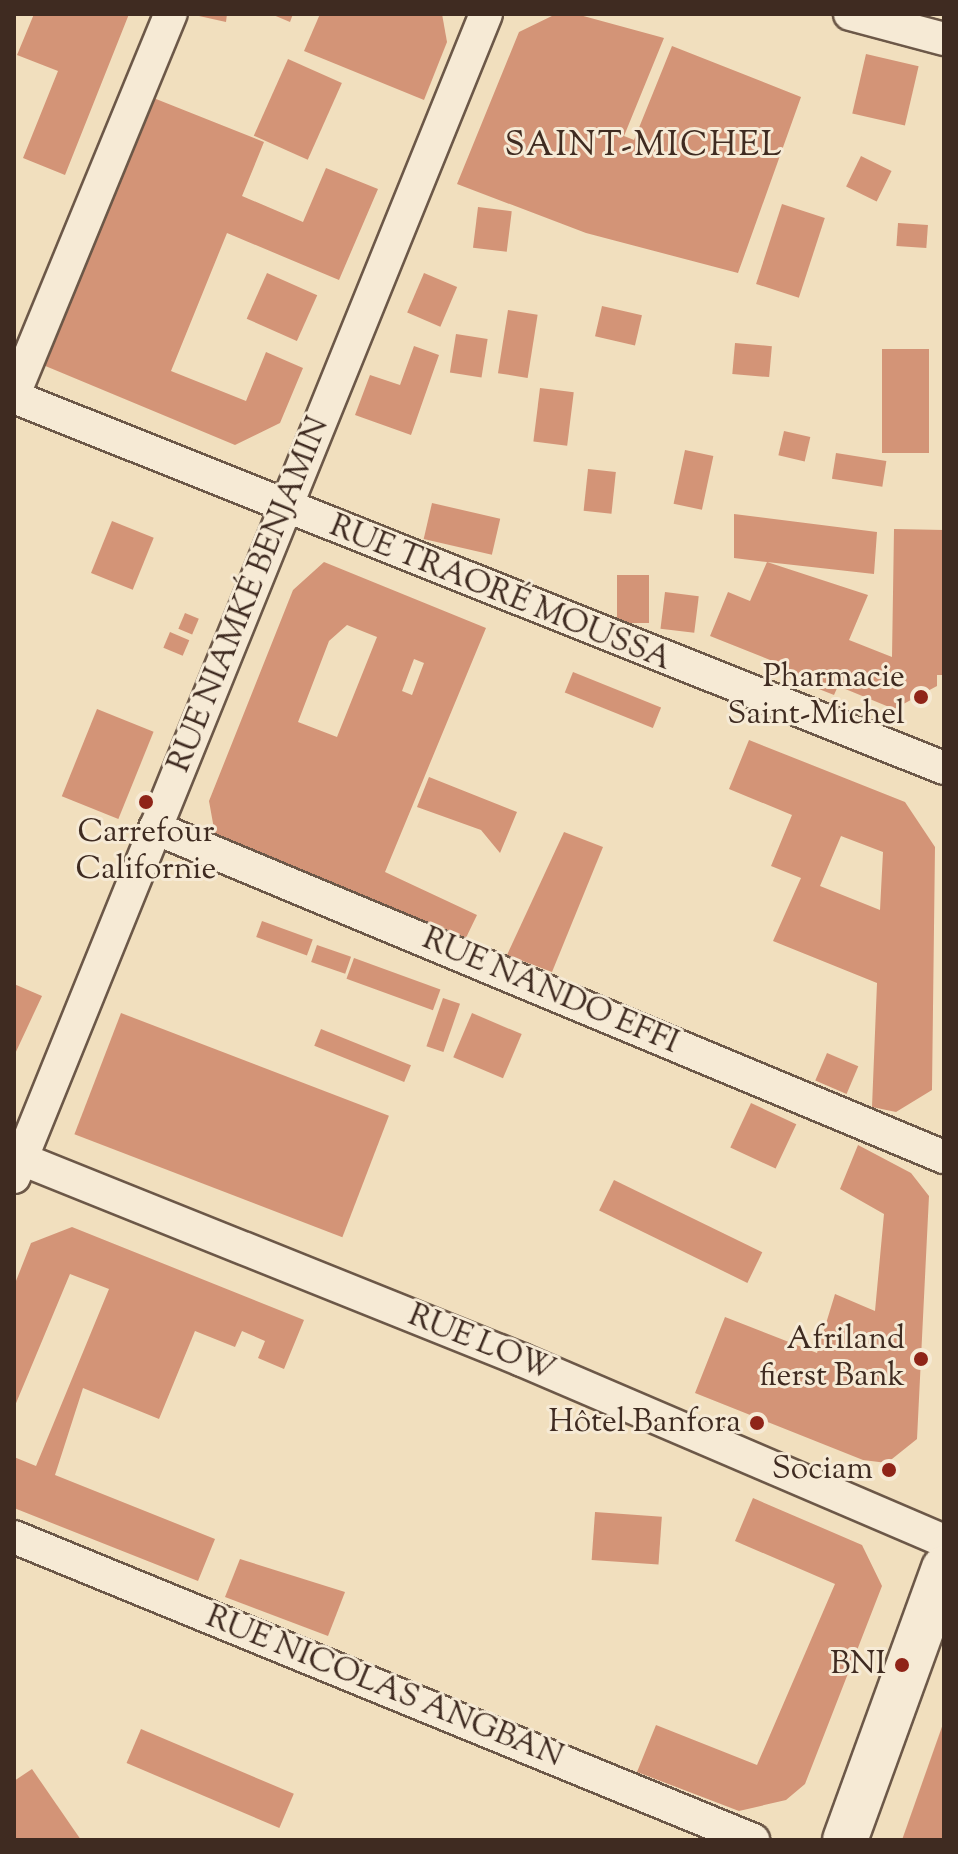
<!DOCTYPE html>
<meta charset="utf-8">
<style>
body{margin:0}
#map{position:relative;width:958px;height:1854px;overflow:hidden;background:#f1dfbe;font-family:"Sorts Mill Goudy",serif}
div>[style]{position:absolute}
.building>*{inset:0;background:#d39477;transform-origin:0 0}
.roads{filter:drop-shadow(2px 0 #6c5848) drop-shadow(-2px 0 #6c5848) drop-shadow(0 2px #6c5848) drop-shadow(0 -2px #6c5848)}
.street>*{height:32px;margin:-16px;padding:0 16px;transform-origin:16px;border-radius:16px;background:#f6ead5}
.secondary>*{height:44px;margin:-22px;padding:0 22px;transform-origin:22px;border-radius:22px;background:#f6ead5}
.dots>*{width:22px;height:22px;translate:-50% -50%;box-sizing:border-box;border:4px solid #f6ead5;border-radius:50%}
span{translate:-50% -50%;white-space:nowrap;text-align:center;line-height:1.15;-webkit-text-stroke:6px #f6ead5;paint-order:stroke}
.street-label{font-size:32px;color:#3f2b21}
.poi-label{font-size:32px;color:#3f2b21}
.right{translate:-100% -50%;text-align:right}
.neighbourhood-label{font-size:34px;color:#3f2b21;letter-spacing:2px}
.frame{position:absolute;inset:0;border:16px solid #3f2b21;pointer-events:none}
</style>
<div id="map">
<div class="building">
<div style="clip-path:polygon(34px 14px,129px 14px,65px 175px,23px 158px,58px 71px,17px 55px)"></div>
<div style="clip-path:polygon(190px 14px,227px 14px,226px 22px)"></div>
<div style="clip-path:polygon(271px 14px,293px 14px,290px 22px)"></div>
<div style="clip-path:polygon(320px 14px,442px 14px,447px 42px,424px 100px,304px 51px)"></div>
<div style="clip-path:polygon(556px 14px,576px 14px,664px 38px,624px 136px,634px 140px,672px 46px,801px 97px,738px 273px,586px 233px,457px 184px,519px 32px)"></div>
<div style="left:866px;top:54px;width:54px;height:61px;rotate:13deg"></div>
<div style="left:288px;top:59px;width:59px;height:84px;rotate:24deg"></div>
<div style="clip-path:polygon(151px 97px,264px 142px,242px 196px,303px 222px,326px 168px,378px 189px,339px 280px,227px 233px,171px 371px,246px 401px,266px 352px,303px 368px,280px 423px,235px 445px,43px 365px)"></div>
<div style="left:861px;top:156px;width:34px;height:34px;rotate:26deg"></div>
<div style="left:782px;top:204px;width:45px;height:84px;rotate:18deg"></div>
<div style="left:478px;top:207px;width:34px;height:41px;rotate:7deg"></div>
<div style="left:898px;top:223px;width:30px;height:23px;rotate:4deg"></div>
<div style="left:267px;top:273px;width:55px;height:50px;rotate:24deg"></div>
<div style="left:424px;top:273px;width:36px;height:43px;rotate:23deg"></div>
<div style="left:602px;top:306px;width:41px;height:31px;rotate:13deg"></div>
<div style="left:508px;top:310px;width:30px;height:64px;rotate:9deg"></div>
<div style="left:456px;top:334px;width:32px;height:39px;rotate:9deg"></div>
<div style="left:735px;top:343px;width:37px;height:31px;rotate:5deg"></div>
<div style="clip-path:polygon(414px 346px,439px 355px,411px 435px,355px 415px,370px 375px,400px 385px)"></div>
<div style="left:882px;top:349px;width:47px;height:104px"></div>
<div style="left:540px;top:388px;width:34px;height:54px;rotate:7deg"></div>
<div style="left:784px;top:431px;width:27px;height:25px;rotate:13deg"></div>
<div style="left:685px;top:450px;width:29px;height:55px;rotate:12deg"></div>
<div style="left:836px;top:453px;width:51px;height:26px;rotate:9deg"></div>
<div style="left:588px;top:469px;width:28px;height:42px;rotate:6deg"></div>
<div style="left:432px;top:503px;width:70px;height:37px;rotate:13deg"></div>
<div style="clip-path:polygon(734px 514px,877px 532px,874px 574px,767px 562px,868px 595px,849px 640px,892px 657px,894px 529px,944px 530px,944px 675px,937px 675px,937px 686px,894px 709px,838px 686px,834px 695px,781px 674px,785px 666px,710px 636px,728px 592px,750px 601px,767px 562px,734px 558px)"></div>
<div style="left:112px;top:521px;width:45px;height:56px;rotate:22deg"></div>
<div style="clip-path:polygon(evenodd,324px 562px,486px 628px,385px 872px,477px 915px,463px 944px,216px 840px,209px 801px,293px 590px,324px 562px,347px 625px,377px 637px,337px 737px,298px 722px,329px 641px,347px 625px,324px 562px,414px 659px,424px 663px,412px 695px,402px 691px,414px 659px)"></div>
<div style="left:617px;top:575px;width:32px;height:48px"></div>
<div style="left:665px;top:592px;width:34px;height:37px;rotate:7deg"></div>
<div style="left:185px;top:613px;width:15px;height:17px;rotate:23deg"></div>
<div style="left:170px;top:632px;width:21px;height:17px;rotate:23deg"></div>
<div style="left:573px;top:672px;width:95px;height:22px;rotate:22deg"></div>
<div style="left:97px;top:709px;width:61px;height:94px;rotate:22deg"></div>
<div style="clip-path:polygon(evenodd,749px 740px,905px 802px,935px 847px,932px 1090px,896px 1112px,872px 1107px,877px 983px,773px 941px,801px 878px,771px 866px,792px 815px,729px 789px,749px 740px,841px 836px,883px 852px,880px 910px,820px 886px,841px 836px)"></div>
<div style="clip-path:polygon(429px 777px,517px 812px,500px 853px,481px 830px,417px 807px)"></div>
<div style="clip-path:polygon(564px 832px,603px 847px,552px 972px,507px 955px)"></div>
<div style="left:262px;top:921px;width:54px;height:17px;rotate:20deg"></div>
<div style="left:317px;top:945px;width:36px;height:18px;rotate:19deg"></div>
<div style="left:354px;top:958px;width:92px;height:22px;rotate:20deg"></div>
<div style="clip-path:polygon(14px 984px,42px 996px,14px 1056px)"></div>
<div style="left:443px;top:998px;width:18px;height:51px;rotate:19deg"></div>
<div style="left:121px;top:1013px;width:287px;height:130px;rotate:21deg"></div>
<div style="left:472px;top:1013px;width:54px;height:48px;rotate:23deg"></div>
<div style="left:321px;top:1029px;width:97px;height:18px;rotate:22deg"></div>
<div style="left:827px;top:1053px;width:34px;height:30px;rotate:23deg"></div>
<div style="left:751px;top:1103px;width:50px;height:49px;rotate:25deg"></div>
<div style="clip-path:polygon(858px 1145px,911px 1173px,929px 1196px,917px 1439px,887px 1463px,863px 1460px,695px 1393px,725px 1317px,817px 1353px,835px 1294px,875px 1311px,884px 1214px,840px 1189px)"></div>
<div style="left:614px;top:1180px;width:165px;height:34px;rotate:26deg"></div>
<div style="clip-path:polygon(72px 1227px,304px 1320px,284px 1369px,258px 1358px,265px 1341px,242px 1331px,235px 1347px,195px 1331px,159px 1419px,83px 1388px,55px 1475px,215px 1539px,198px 1581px,14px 1508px,14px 1457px,36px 1466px,109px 1289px,70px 1274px,14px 1408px,14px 1286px,31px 1243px)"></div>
<div style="clip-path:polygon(753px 1498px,862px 1545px,882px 1586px,805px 1784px,786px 1800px,739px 1811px,637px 1772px,656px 1725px,757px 1765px,835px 1584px,735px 1541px)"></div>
<div style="left:595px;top:1512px;width:67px;height:48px;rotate:4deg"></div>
<div style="clip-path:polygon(240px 1559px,345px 1592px,328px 1636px,225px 1597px)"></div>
<div style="clip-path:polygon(944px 1721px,944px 1840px,902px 1840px)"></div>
<div style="left:141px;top:1729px;width:166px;height:37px;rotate:23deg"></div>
<div style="clip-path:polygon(32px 1769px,81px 1840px,14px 1840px,14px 1781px)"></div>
</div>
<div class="roads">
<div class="street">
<div style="left:850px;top:14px;width:97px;rotate:14.9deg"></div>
<div style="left:14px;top:394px;width:411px;rotate:-67.6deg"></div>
<div style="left:14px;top:397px;width:1001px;rotate:21.75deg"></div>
<div style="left:155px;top:828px;width:855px;rotate:22.64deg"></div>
<div style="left:14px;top:1156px;width:547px;rotate:21.88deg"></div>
<div style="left:522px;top:1360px;width:459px;rotate:23.2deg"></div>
<div style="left:14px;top:1177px;width:1255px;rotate:-67.91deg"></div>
<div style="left:14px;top:1537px;width:799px;rotate:22.29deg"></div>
</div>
<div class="secondary">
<div style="left:845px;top:1840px;width:289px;rotate:-70deg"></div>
</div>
</div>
<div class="dots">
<div style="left:921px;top:697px;background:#8f2418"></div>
<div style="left:146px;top:802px;background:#8f2418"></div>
<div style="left:921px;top:1359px;background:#8f2418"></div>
<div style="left:757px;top:1423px;background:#8f2418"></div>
<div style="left:889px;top:1470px;background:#8f2418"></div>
<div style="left:902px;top:1665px;background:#8f2418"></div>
</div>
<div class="street-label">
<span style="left:500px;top:594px;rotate:22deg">RUE TRAORÉ MOUSSA</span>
<span style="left:250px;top:595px;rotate:-68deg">RUE NIAMKÉ BENJAMIN</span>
<span style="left:550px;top:992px;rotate:23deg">RUE NANDO EFFI</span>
<span style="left:481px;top:1344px;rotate:22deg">RUE LOW</span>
<span style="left:384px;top:1688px;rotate:22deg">RUE NICOLAS ANGBAN</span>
</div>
<div class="poi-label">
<span class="right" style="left:905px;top:697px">Pharmacie<br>Saint-Michel</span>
<span style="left:146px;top:852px">Carrefour<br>Californie</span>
<span class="right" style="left:905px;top:1359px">Afriland<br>fierst Bank</span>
<span class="right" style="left:741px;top:1423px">Hôtel Banfora</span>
<span class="right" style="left:873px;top:1470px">Sociam</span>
<span class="right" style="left:886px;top:1665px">BNI</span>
</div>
<div class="neighbourhood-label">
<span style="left:644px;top:147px">SAINT-MICHEL</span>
</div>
<div class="frame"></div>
</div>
